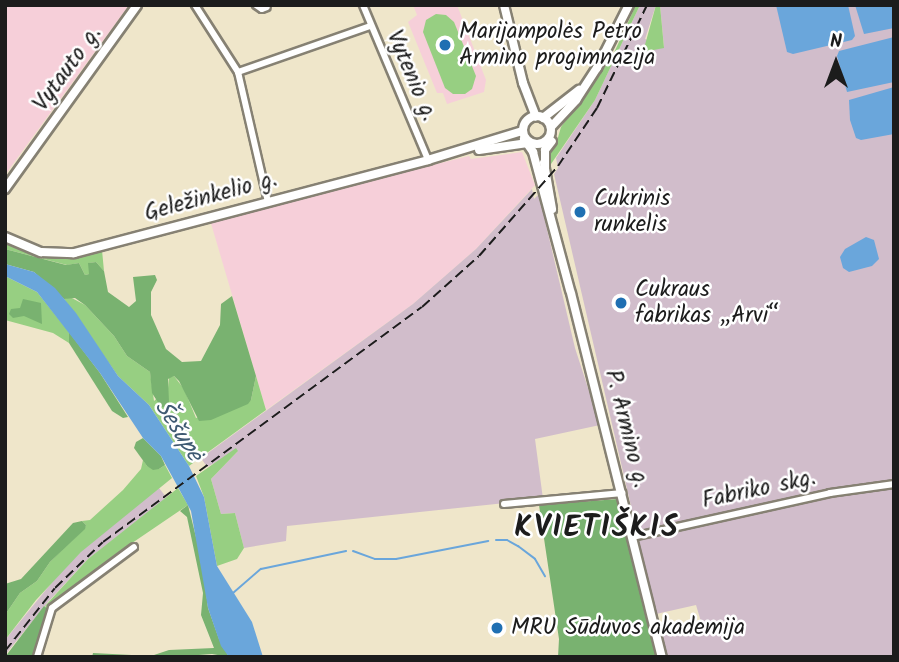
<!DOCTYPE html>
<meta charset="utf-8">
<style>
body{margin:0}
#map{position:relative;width:899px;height:662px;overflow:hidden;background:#efe6ca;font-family:Kalam,sans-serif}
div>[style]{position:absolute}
.built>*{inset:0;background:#f6cfd9}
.industrial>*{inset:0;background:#d1bdcb}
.green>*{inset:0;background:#97cf82}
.forest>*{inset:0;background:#79b270}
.water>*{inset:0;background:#6aa6db}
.stream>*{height:2px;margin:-1px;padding:0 1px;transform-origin:1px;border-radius:1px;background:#6aa6db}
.roads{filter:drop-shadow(2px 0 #868173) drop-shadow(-2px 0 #868173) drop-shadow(0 2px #868173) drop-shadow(0 -2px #868173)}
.minor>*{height:6px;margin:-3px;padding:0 3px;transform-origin:3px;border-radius:3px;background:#fff}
.major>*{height:8px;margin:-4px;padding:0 4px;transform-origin:4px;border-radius:4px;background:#fff}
.major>.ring{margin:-4px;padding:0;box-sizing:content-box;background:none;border:8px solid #fff;border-radius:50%}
.rail>*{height:2px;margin-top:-1px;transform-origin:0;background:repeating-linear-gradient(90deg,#1c1c1c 0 10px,transparent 0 15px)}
.dots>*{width:19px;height:19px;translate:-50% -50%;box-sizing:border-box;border:4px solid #fff;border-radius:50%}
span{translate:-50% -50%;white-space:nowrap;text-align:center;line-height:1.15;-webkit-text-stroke:5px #fff;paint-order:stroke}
.poi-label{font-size:23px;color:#1c1c1c}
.left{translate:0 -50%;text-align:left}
.street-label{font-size:23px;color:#1c1c1c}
.water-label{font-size:24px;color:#3f5a72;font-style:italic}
.district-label{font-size:30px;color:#1c1c1c;font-weight:700;letter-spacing:2px}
.frame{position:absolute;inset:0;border:7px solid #1c1c1c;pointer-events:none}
.north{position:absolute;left:801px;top:28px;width:70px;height:70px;-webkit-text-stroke:5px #fff;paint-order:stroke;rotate:0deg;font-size:19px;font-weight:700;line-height:28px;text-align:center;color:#1c1c1c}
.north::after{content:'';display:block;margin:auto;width:24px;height:32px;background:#1c1c1c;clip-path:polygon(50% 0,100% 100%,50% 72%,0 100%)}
</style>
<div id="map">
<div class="built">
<div style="clip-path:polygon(5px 5px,129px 5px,5px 175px)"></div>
<div style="clip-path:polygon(413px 5px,457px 5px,486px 80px,484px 92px,447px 104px,443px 93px,437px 93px,408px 22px,417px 15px)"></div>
<div style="clip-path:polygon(522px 152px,535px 185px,476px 249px,413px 304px,266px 410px,210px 220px,469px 156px,471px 159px)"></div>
</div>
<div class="industrial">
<div style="clip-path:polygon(640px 5px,656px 5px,645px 39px,664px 47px,660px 5px,894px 5px,894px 657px,666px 657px,661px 636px,702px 625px,696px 605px,656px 614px,554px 174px,558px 168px,556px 158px,595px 100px)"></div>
<div style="clip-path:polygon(532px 189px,534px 199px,538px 195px,542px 208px,575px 348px,600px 425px,535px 439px,543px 499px,287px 526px,286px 541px,244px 548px,235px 513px,221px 514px,211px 479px,238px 451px,207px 467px,201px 458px,413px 304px,476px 249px)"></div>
<div style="clip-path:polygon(159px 488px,166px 497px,164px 500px,88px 559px,48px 602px,5px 655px,5px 640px,63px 569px,98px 535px)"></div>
</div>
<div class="green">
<div style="clip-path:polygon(636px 5px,640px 5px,595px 100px,551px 164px,549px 151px,557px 141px,561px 127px,612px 57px)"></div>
<div style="clip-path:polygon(656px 5px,660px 5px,664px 48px,643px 52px)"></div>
<div style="clip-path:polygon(436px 14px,446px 15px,454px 22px,476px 76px,472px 89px,465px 94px,453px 94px,445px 88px,423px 32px,426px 20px)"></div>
<div style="clip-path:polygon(5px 244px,49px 257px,74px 257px,102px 250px,104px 271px,96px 262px,89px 263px,89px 274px,85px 275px,79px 263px,67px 265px,5px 249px)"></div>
<div style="clip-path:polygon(5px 276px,37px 292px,69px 332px,69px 343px,53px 333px,5px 320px)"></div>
<div style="clip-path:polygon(70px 297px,85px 305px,114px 336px,127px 356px,150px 372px,154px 401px,168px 388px,169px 377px,174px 376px,184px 389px,196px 418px,251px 400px,256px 376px,266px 410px,189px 466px,149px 405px,118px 376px,64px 299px)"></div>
<div style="clip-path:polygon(236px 448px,238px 451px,211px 479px,221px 514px,235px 513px,244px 548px,237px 559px,217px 566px,204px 497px,196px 476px)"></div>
<div style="clip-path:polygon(143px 460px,147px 466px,159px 469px,165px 465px,172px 478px,81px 552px,36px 600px,5px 640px,5px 615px,20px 593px,37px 581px,50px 562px,84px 529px,86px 525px,82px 521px,90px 520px,123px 490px,141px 469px)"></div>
<div style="clip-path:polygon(178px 488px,188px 505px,113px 556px,48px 609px,45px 606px,88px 559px)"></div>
</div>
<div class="forest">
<div style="clip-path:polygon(5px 249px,66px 265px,79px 263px,85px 275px,89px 274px,88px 263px,96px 262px,104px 271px,108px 292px,129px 307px,136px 301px,133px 277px,155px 275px,157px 280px,151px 292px,151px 315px,166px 349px,182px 362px,201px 361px,220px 325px,221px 304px,232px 296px,256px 376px,251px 400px,248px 404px,211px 420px,199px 421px,179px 381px,174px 376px,168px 379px,169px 402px,166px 407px,161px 407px,152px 393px,150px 372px,127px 356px,114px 336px,85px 305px,75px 298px,64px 299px,34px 272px,5px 264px)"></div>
<div style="clip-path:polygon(23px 299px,41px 303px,42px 324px,24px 316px,13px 318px,9px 314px,11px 309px,20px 308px)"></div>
<div style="clip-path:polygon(69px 332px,100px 373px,128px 417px,123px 418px,112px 411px,69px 343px)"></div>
<div style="clip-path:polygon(143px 438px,161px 456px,165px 465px,159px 469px,153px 470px,147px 466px,134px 448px,136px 442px)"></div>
<div style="clip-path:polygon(618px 499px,658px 657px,558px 657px,559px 639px,539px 505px)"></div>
<div style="clip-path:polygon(188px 505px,203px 565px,208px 608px,219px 639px,229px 657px,212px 654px,172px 657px,92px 657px,93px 653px,151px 656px,169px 650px,214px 648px,201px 615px,203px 593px,187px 517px,180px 511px)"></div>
<div style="clip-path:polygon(82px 521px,86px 525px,85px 529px,50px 562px,37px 581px,20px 593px,5px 615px,5px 584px,21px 579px,73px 523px)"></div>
<div style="clip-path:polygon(44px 606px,48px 609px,35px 657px,5px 657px)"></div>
</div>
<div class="water">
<div style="clip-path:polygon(776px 5px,848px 5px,855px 36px,852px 40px,793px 54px,787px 52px)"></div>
<div style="clip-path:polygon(855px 5px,894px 5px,894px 28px,864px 34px)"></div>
<div style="clip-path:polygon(894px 37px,894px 82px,847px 92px,837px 56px,839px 51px)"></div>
<div style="clip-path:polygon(894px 87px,894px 134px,861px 140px,856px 138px,850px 120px,849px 100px)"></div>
<div style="clip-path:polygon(866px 237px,874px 240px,879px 259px,872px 266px,849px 272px,843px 268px,840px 257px,845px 249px)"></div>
<div style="clip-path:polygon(5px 264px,34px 272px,55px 288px,76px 313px,118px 376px,149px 405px,189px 466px,204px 497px,217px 566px,252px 622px,263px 657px,229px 657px,221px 646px,208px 608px,191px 511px,161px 456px,143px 438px,100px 373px,37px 292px,5px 276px)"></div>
</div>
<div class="stream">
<div style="left:496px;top:540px;width:11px"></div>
<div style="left:507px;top:540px;width:13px;rotate:29deg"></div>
<div style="left:518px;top:546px;width:21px;rotate:37deg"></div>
<div style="left:535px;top:559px;width:20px;rotate:60deg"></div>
<div style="left:353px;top:551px;width:23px;rotate:20deg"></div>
<div style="left:375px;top:559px;width:21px"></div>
<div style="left:396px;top:559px;width:94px;rotate:-11.1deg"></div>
<div style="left:233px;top:593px;width:37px;rotate:-41deg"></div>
<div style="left:261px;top:569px;width:87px;rotate:-12deg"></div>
</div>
<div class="roads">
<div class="minor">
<div style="left:195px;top:5px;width:80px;rotate:57.3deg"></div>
<div style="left:238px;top:72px;width:133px;rotate:77deg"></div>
<div style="left:256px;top:5px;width:7px;rotate:34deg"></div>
<div style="left:262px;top:9px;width:5px;rotate:-22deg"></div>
<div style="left:363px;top:5px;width:168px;rotate:67.2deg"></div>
<div style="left:238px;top:72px;width:140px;rotate:-19.2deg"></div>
<div style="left:504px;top:504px;width:119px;rotate:-5.3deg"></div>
<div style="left:632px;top:537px;width:203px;rotate:-12.5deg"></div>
<div style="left:830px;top:493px;width:65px;rotate:-8deg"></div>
<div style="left:37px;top:657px;width:51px;rotate:-73deg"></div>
<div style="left:52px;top:608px;width:102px;rotate:-36.6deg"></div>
</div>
<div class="major">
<div style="left:504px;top:5px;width:80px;rotate:76.3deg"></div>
<div style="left:523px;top:83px;width:36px;rotate:69deg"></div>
<div class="ring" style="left:523px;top:116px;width:20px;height:20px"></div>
<div style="left:543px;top:118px;width:46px;rotate:-37.9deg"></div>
<div style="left:551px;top:127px;width:37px;rotate:-47deg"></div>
<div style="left:576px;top:100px;width:38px;rotate:-57deg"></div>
<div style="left:597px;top:68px;width:71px;rotate:-63.1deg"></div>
<div style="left:524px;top:139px;width:16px;rotate:55deg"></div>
<div style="left:533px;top:152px;width:143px;rotate:75deg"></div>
<div style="left:479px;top:150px;width:49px;rotate:-8.3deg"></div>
<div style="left:544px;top:163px;width:47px;rotate:80.1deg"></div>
<div style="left:545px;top:167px;width:17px;rotate:-90deg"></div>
<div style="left:545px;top:150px;width:11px;rotate:-52deg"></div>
<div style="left:5px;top:189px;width:226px;rotate:-54.3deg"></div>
<div style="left:5px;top:237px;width:39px;rotate:23deg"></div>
<div style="left:41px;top:252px;width:33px;rotate:2deg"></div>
<div style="left:74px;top:253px;width:366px;rotate:-14.7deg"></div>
<div style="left:428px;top:160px;width:98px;rotate:-17.1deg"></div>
<div style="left:571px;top:293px;width:375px;rotate:76deg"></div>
</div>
</div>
<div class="rail">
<div style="left:5px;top:651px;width:80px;rotate:-51.6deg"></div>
<div style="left:55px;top:588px;width:66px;rotate:-43.8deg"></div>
<div style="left:103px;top:542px;width:396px;rotate:-36.4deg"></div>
<div style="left:422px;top:307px;width:76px;rotate:-41.8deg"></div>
<div style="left:479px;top:256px;width:120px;rotate:-48.7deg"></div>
<div style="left:558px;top:166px;width:70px;rotate:-56.1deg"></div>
<div style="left:597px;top:108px;width:114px;rotate:-64.1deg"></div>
</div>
<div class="dots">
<div style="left:445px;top:45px;background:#1f6fb2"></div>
<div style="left:580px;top:212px;background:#1f6fb2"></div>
<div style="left:621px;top:303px;background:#1f6fb2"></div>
<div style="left:497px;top:628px;background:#1f6fb2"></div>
</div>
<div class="poi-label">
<span class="left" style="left:459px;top:45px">Marijampolės Petro<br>Armino progimnazija</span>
<span class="left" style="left:594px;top:212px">Cukrinis<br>runkelis</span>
<span class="left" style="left:635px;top:303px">Cukraus<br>fabrikas „Arvi“</span>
<span class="left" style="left:511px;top:628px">MRU Sūduvos akademija</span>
</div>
<div class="street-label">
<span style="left:68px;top:69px;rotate:-54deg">Vytauto g.</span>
<span style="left:411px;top:76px;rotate:67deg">Vytenio g.</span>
<span style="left:211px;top:197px;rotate:-15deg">Geležinkelio g.</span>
<span style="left:626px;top:429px;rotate:76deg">P. Armino g.</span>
<span style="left:759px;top:490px;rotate:-12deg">Fabriko skg.</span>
</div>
<div class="water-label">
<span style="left:178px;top:431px;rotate:57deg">Šešupė</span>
</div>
<div class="district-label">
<span style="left:597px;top:528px">KVIETIŠKIS</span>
</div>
<div class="frame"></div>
<div class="north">N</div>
</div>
